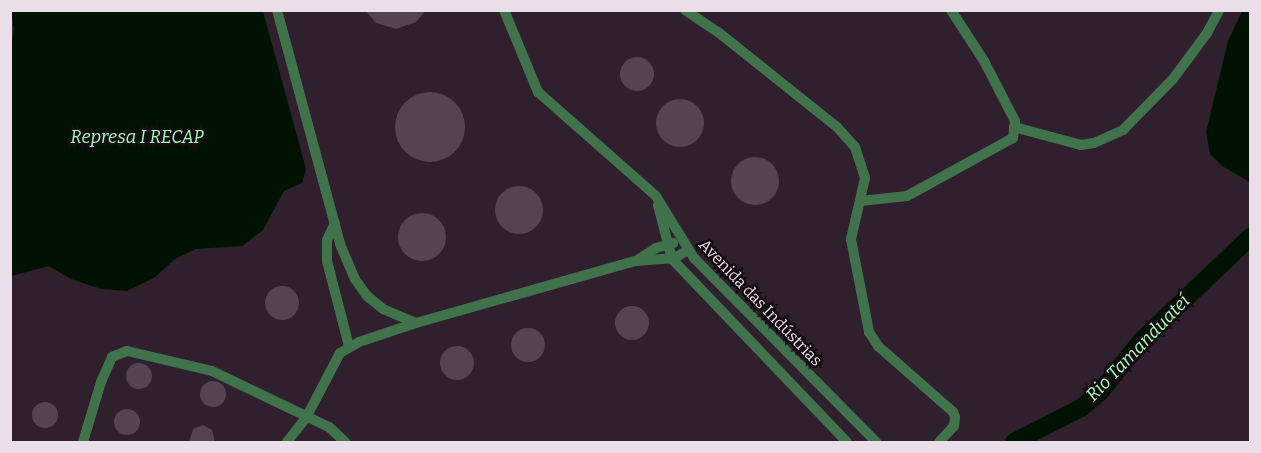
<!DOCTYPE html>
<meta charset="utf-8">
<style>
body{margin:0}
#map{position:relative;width:1261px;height:453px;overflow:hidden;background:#30202e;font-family:Bitter,serif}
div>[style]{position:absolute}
.water>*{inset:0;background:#001303}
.river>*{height:18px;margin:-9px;padding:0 9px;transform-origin:9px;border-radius:9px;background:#001303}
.building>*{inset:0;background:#544351}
.round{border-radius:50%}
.minor>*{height:10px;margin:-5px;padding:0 5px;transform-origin:5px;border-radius:5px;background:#40734b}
span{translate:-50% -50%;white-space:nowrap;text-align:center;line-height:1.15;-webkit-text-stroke:5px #140d13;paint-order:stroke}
.street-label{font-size:16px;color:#eadfe8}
.water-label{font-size:18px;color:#a6fcb6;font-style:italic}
.frame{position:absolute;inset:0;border:12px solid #eadfe8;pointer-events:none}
</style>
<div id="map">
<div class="water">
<div style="clip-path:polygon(11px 10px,263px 11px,306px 169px,302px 183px,284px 191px,263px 230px,242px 246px,196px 249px,175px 259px,154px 278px,127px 291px,101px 289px,71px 279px,49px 266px,11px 276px,10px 54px,14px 29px)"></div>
<div style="clip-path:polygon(1242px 11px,1250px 11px,1250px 182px,1222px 166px,1210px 154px,1206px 132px,1228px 41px)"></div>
</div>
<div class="river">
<div style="left:1014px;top:442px;width:75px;rotate:-26.9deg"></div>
<div style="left:1081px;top:408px;width:25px;rotate:-40deg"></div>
<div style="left:1100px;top:392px;width:67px;rotate:-51.1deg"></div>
<div style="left:1142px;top:340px;width:149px;rotate:-43.6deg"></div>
</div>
<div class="building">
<div style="clip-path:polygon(365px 10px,426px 10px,416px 22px,396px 29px,376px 23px)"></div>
<div class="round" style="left:620px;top:57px;width:34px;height:34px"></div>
<div class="round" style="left:395px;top:92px;width:70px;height:70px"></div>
<div class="round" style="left:656px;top:99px;width:48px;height:48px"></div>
<div class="round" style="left:731px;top:157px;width:48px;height:48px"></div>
<div class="round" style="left:495px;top:186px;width:48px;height:48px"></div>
<div class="round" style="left:398px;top:213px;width:48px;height:48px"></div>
<div class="round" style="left:265px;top:286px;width:34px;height:34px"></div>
<div class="round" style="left:615px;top:306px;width:34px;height:34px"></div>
<div class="round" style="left:511px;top:328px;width:34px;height:34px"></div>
<div class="round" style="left:440px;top:346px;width:34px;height:34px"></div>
<div class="round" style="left:126px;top:363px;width:26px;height:26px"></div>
<div class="round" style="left:200px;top:381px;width:26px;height:26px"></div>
<div class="round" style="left:32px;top:402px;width:26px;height:26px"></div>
<div class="round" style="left:114px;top:409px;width:26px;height:26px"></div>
<div style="clip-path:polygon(203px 425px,212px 430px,215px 442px,189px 442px,193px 429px)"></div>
</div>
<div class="minor">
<div style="left:277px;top:10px;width:242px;rotate:74.9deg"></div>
<div style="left:340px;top:244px;width:38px;rotate:67deg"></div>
<div style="left:355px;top:279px;width:21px;rotate:55deg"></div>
<div style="left:367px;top:296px;width:21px;rotate:39deg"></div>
<div style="left:383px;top:309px;width:36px;rotate:23deg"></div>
<div style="left:416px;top:323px;width:228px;rotate:-15.8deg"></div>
<div style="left:635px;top:261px;width:40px;rotate:-4.3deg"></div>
<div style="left:675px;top:258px;width:15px;rotate:-32deg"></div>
<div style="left:504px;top:10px;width:89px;rotate:67.5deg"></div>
<div style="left:538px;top:92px;width:157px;rotate:41.4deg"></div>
<div style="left:656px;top:196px;width:73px;rotate:58.5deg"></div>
<div style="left:694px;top:258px;width:259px;rotate:45.3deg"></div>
<div style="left:685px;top:10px;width:40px;rotate:34deg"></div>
<div style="left:718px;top:32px;width:152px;rotate:38.6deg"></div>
<div style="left:837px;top:127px;width:27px;rotate:48deg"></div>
<div style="left:855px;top:147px;width:33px;rotate:72deg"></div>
<div style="left:865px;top:178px;width:63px;rotate:102.9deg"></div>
<div style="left:851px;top:239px;width:95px;rotate:79deg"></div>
<div style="left:869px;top:332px;width:17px;rotate:57deg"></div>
<div style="left:878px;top:346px;width:100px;rotate:41.3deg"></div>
<div style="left:953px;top:412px;width:5px;rotate:68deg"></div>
<div style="left:955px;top:417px;width:9px;rotate:96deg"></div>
<div style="left:954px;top:426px;width:22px;rotate:133deg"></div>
<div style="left:1014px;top:127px;width:69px;rotate:15deg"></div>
<div style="left:1081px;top:145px;width:13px;rotate:-9deg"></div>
<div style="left:1094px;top:143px;width:32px;rotate:-24deg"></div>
<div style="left:1123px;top:130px;width:71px;rotate:-45.6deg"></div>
<div style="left:1173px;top:79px;width:57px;rotate:-53.5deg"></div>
<div style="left:1207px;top:33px;width:26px;rotate:-62deg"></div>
<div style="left:861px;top:201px;width:46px;rotate:-6.2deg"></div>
<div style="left:907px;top:196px;width:121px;rotate:-28.7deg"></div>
<div style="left:1013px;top:138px;width:17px;rotate:-83deg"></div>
<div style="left:1015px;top:121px;width:68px;rotate:-117.3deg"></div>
<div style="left:984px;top:61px;width:61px;rotate:-122.9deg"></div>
<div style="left:658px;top:205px;width:56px;rotate:75.5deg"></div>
<div style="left:672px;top:259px;width:253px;rotate:46.3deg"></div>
<div style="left:335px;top:223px;width:19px;rotate:115deg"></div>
<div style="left:327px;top:240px;width:21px;rotate:90deg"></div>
<div style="left:327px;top:261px;width:88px;rotate:75.5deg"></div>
<div style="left:636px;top:261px;width:24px;rotate:-33deg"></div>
<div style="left:656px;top:248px;width:18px;rotate:-16deg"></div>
<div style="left:83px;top:442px;width:63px;rotate:-73.3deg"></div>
<div style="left:101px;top:382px;width:27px;rotate:-66deg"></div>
<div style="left:112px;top:357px;width:16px;rotate:-22deg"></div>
<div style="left:127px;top:351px;width:87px;rotate:13.2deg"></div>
<div style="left:212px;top:371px;width:130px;rotate:25.6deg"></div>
<div style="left:329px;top:427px;width:22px;rotate:43deg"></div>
<div style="left:287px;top:442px;width:33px;rotate:-52deg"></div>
<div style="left:307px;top:416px;width:71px;rotate:-62.4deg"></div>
<div style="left:340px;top:353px;width:22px;rotate:-30deg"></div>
<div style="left:359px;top:342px;width:60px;rotate:-18.4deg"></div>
</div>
<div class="street-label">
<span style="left:760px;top:303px;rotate:46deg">Avenida das Indústrias</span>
</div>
<div class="water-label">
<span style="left:137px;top:137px">Represa I RECAP</span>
<span style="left:1138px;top:348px;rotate:-46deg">Rio Tamanduateí</span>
</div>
<div class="frame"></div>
</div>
